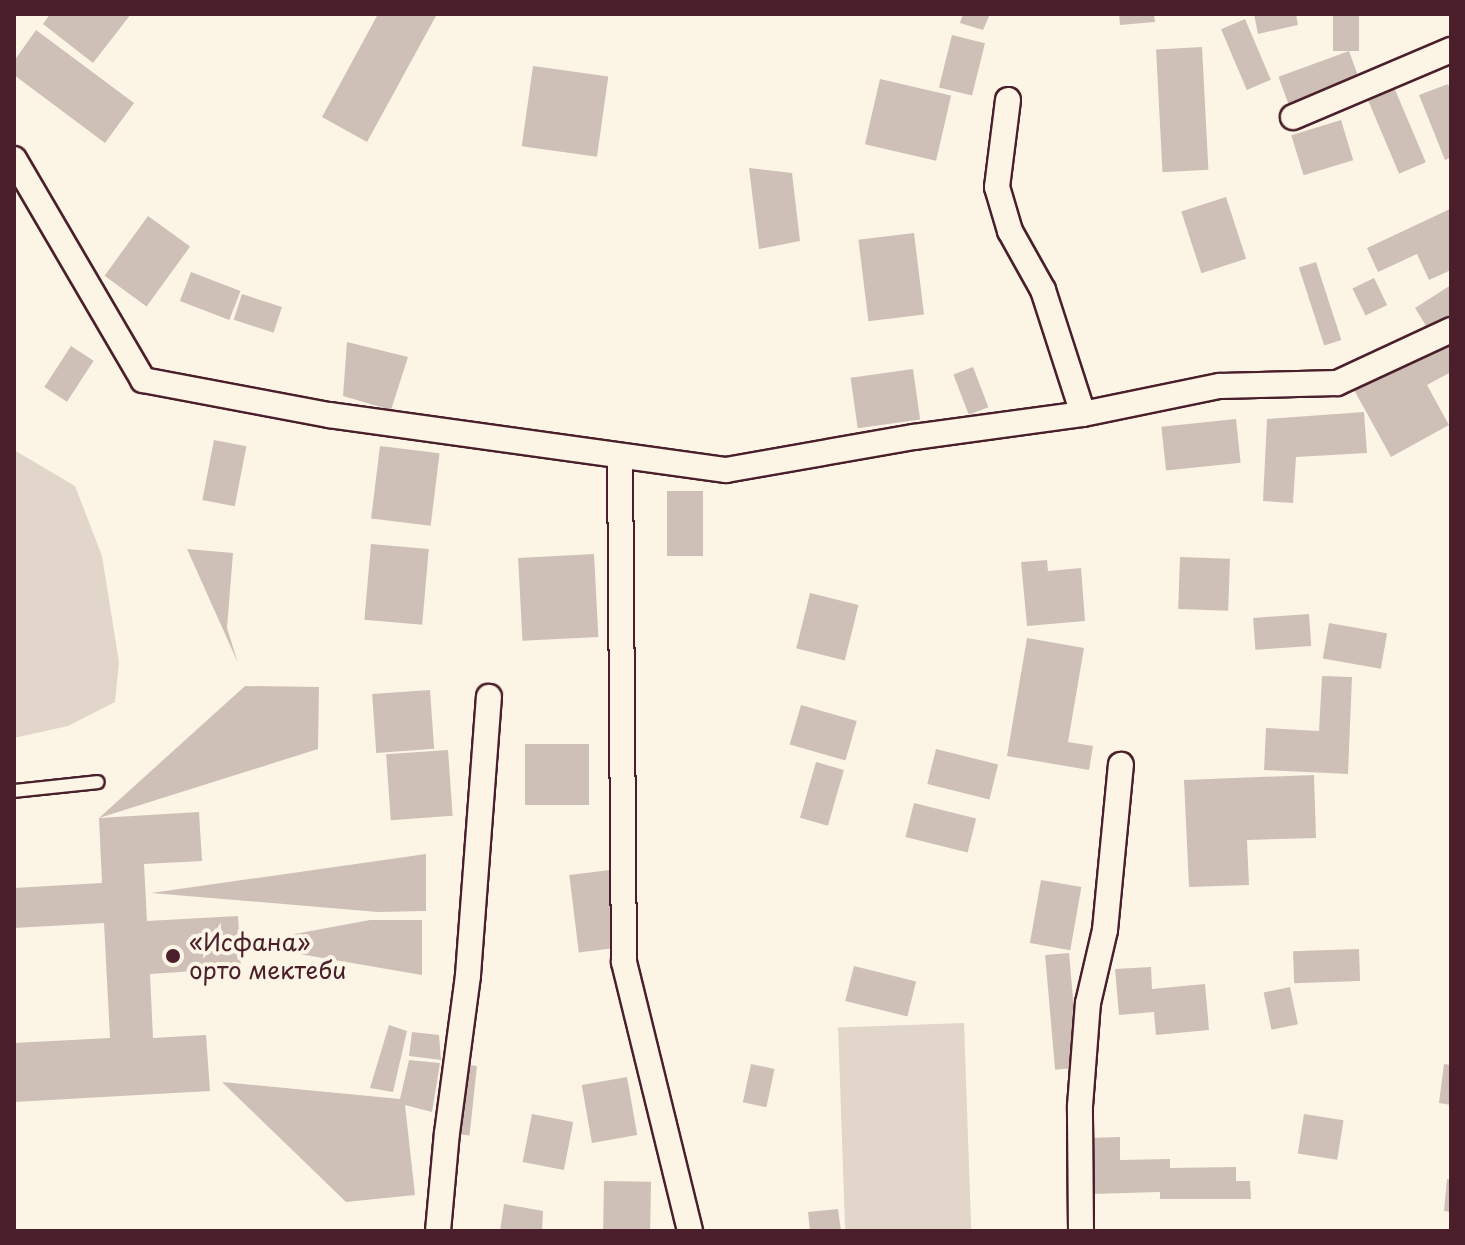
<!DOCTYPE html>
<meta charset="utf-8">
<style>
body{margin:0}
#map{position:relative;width:1465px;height:1245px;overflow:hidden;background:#fcf5e5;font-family:"Playpen Sans",sans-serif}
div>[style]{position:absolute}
.green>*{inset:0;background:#e2d5ca;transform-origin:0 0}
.building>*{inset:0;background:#cfc0b7;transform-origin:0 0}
.roads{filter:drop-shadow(2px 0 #4a1f2b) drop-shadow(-2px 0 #4a1f2b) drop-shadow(0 2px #4a1f2b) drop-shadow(0 -2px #4a1f2b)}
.lane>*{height:12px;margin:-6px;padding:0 6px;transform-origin:6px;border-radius:6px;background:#fcf5e5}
.street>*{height:24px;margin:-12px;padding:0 12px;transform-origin:12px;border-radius:12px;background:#fcf5e5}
.dots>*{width:22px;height:22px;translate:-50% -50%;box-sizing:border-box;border:4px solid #fcf5e5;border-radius:50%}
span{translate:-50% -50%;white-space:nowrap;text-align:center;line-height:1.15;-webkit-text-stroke:8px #fcf5e5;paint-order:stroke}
.poi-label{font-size:24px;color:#4a1f2b}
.left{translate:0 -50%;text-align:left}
.frame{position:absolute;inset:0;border:16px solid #4a1f2b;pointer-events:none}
</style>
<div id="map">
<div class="green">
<div style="clip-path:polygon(14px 450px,75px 486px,102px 556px,119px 662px,115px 702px,68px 726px,14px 738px)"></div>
<div style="left:964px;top:1023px;width:208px;height:126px;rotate:88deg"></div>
</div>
<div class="building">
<div style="clip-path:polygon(50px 14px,131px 14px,93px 63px,43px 24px)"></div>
<div style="clip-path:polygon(378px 14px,437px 14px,367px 142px,322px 117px)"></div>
<div style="clip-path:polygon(963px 14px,990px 14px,983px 30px,960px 23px)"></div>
<div style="clip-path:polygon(1119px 14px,1154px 14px,1155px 22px,1120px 25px)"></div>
<div style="clip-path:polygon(1254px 14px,1296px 14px,1298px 25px,1258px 34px)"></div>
<div style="left:1333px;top:14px;width:26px;height:37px"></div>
<div style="left:1245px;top:19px;width:66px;height:26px;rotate:67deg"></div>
<div style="clip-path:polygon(36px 30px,134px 103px,105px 143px,14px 75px,14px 61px)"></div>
<div style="left:952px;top:35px;width:34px;height:54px;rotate:14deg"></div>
<div style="left:1202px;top:47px;width:123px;height:46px;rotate:87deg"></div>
<div style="left:1349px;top:51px;width:30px;height:75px;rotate:70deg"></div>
<div style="left:533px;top:66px;width:76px;height:81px;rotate:8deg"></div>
<div style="left:880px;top:79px;width:73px;height:67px;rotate:13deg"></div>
<div style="clip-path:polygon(1448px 84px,1451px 92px,1451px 157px,1445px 160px,1419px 95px)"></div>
<div style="left:1393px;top:85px;width:84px;height:29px;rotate:67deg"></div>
<div style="left:1341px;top:120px;width:42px;height:52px;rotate:73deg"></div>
<div style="clip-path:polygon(749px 168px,792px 173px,800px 241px,759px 249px)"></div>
<div style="left:1226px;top:197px;width:65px;height:47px;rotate:72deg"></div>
<div style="clip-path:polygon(1450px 209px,1451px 270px,1429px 280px,1417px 254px,1378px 272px,1367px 248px)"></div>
<div style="left:148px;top:216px;width:52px;height:74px;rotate:36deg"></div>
<div style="left:914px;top:233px;width:82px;height:56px;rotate:83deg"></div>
<div style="left:1316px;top:262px;width:82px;height:18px;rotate:72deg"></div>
<div style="left:191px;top:272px;width:53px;height:31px;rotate:21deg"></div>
<div style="left:1374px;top:278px;width:30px;height:24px;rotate:64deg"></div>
<div style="clip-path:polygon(1451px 285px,1451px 326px,1433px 337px,1415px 308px)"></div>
<div style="left:242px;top:294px;width:42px;height:27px;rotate:18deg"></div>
<div style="clip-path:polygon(1451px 335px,1451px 372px,1427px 385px,1449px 425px,1391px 457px,1353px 388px)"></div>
<div style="clip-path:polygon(347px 342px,408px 357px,391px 410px,343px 396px)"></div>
<div style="left:71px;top:346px;width:27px;height:49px;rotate:33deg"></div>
<div style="left:973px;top:367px;width:43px;height:21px;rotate:69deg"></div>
<div style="left:913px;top:369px;width:51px;height:63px;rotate:82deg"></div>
<div style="clip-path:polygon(1364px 412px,1367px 453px,1296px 457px,1293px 503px,1263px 501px,1267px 419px)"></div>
<div style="left:1236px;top:419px;width:44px;height:75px;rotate:84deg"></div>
<div style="left:214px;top:440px;width:33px;height:61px;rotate:11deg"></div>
<div style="left:380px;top:446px;width:60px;height:73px;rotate:7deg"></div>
<div style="left:667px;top:491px;width:36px;height:65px"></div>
<div style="left:371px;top:544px;width:58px;height:76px;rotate:5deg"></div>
<div style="clip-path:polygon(187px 549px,233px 553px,227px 628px,238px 663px)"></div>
<div style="left:594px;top:554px;width:83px;height:76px;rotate:87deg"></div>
<div style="left:1180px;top:557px;width:50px;height:52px;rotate:2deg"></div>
<div style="clip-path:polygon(1047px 560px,1048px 571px,1081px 568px,1085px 621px,1027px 626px,1021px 562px)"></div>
<div style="left:810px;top:593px;width:50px;height:57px;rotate:14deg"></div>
<div style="left:1309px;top:614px;width:32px;height:56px;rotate:86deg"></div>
<div style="left:1329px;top:623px;width:59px;height:36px;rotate:10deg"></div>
<div style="clip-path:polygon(1027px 638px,1084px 648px,1068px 742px,1093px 746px,1089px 770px,1007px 756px)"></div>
<div style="clip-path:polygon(1322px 676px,1352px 677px,1348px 774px,1264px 770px,1266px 728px,1319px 731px)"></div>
<div style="clip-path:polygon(245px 686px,319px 687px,318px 749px,99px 818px)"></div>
<div style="left:430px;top:690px;width:59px;height:58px;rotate:86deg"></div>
<div style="left:801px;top:705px;width:58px;height:41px;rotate:16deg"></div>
<div style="left:525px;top:744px;width:64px;height:61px"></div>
<div style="left:936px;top:749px;width:64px;height:36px;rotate:14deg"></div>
<div style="left:448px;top:750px;width:66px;height:62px;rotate:86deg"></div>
<div style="left:816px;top:762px;width:29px;height:58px;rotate:16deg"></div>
<div style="clip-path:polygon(1314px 775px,1316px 838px,1247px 840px,1249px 885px,1189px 887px,1184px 780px)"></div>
<div style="left:914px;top:803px;width:64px;height:35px;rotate:14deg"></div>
<div style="clip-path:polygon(199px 812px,202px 861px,144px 864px,147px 921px,238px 916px,241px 968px,150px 974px,153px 1038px,206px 1035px,210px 1091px,14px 1102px,14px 1043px,110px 1038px,104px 923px,14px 928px,14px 888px,102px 883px,99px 818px)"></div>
<div style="clip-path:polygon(426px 854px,426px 911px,378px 912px,151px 893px)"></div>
<div style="left:610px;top:870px;width:78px;height:41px;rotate:83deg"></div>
<div style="left:1041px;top:880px;width:41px;height:64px;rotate:10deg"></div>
<div style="clip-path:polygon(370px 920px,422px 920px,422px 975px,241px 944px)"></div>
<div style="left:1359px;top:949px;width:32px;height:66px;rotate:88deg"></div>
<div style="left:1069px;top:953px;width:115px;height:24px;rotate:85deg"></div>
<div style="left:854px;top:966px;width:64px;height:36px;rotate:14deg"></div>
<div style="clip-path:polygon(1151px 967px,1152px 989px,1205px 984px,1209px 1030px,1156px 1035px,1154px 1012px,1119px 1015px,1115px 969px)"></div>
<div style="left:1290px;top:987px;width:38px;height:27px;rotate:78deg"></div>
<div style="clip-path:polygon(389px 1025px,407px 1031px,393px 1092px,370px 1088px)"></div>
<div style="clip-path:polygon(412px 1032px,439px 1035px,441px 1060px,409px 1056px)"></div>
<div style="clip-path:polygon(409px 1060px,440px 1063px,432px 1112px,405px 1105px,415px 1195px,346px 1202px,222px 1082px,400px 1099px)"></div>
<div style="left:459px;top:1064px;width:18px;height:70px;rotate:6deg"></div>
<div style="left:751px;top:1064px;width:24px;height:39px;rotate:12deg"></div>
<div style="clip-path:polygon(1444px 1064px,1451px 1065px,1451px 1105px,1439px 1103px)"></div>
<div style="left:627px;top:1077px;width:59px;height:46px;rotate:80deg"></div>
<div style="left:532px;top:1114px;width:42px;height:49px;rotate:11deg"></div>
<div style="left:1304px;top:1114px;width:40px;height:40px;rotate:9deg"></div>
<div style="clip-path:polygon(1120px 1137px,1120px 1160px,1170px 1159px,1170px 1168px,1236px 1167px,1236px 1181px,1250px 1181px,1251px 1199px,1160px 1199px,1160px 1192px,1091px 1194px,1089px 1138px)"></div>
<div style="clip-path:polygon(1447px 1179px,1451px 1180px,1451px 1212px,1444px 1211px)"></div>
<div style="left:604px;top:1181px;width:47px;height:50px;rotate:1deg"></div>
<div style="clip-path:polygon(504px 1204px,543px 1211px,542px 1231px,500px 1231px)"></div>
<div style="clip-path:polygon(838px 1209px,841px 1231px,810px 1231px,808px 1212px)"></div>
</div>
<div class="roads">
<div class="lane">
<div style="left:14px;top:791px;width:84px;rotate:-6.1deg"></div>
</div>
<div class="street">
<div style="left:1008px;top:100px;width:88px;rotate:97.2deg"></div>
<div style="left:997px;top:187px;width:46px;rotate:73.5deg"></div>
<div style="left:1010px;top:231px;width:68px;rotate:60.8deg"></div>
<div style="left:1043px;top:290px;width:130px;rotate:72.1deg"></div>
<div style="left:1293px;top:117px;width:172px;rotate:-23deg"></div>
<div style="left:14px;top:159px;width:256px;rotate:59.7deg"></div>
<div style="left:143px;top:380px;width:189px;rotate:10.7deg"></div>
<div style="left:329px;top:415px;width:401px;rotate:7.9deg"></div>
<div style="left:726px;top:470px;width:191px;rotate:-10deg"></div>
<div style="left:914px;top:437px;width:171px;rotate:-7.8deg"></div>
<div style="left:1083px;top:414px;width:140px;rotate:-11.6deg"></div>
<div style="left:1220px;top:386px;width:117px;rotate:-1.5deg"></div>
<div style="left:1337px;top:383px;width:126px;rotate:-24.9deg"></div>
<div style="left:620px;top:456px;width:506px;rotate:89.55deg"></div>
<div style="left:624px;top:962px;width:277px;rotate:76.2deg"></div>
<div style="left:438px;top:1231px;width:98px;rotate:-84.8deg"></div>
<div style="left:447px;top:1133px;width:159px;rotate:-82.4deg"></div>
<div style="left:468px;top:975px;width:279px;rotate:-85.7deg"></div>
<div style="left:1081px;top:1231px;width:125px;rotate:-90.5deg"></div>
<div style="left:1080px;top:1106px;width:103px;rotate:-85.6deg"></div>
<div style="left:1088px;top:1003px;width:75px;rotate:-76.9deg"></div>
<div style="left:1105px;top:930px;width:166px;rotate:-84.5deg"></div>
</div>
</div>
<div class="dots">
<div style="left:173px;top:956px;background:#4a1f2b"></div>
</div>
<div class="poi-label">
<span class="left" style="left:189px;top:956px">«Исфана»<br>орто мектеби</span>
</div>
<div class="frame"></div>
</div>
